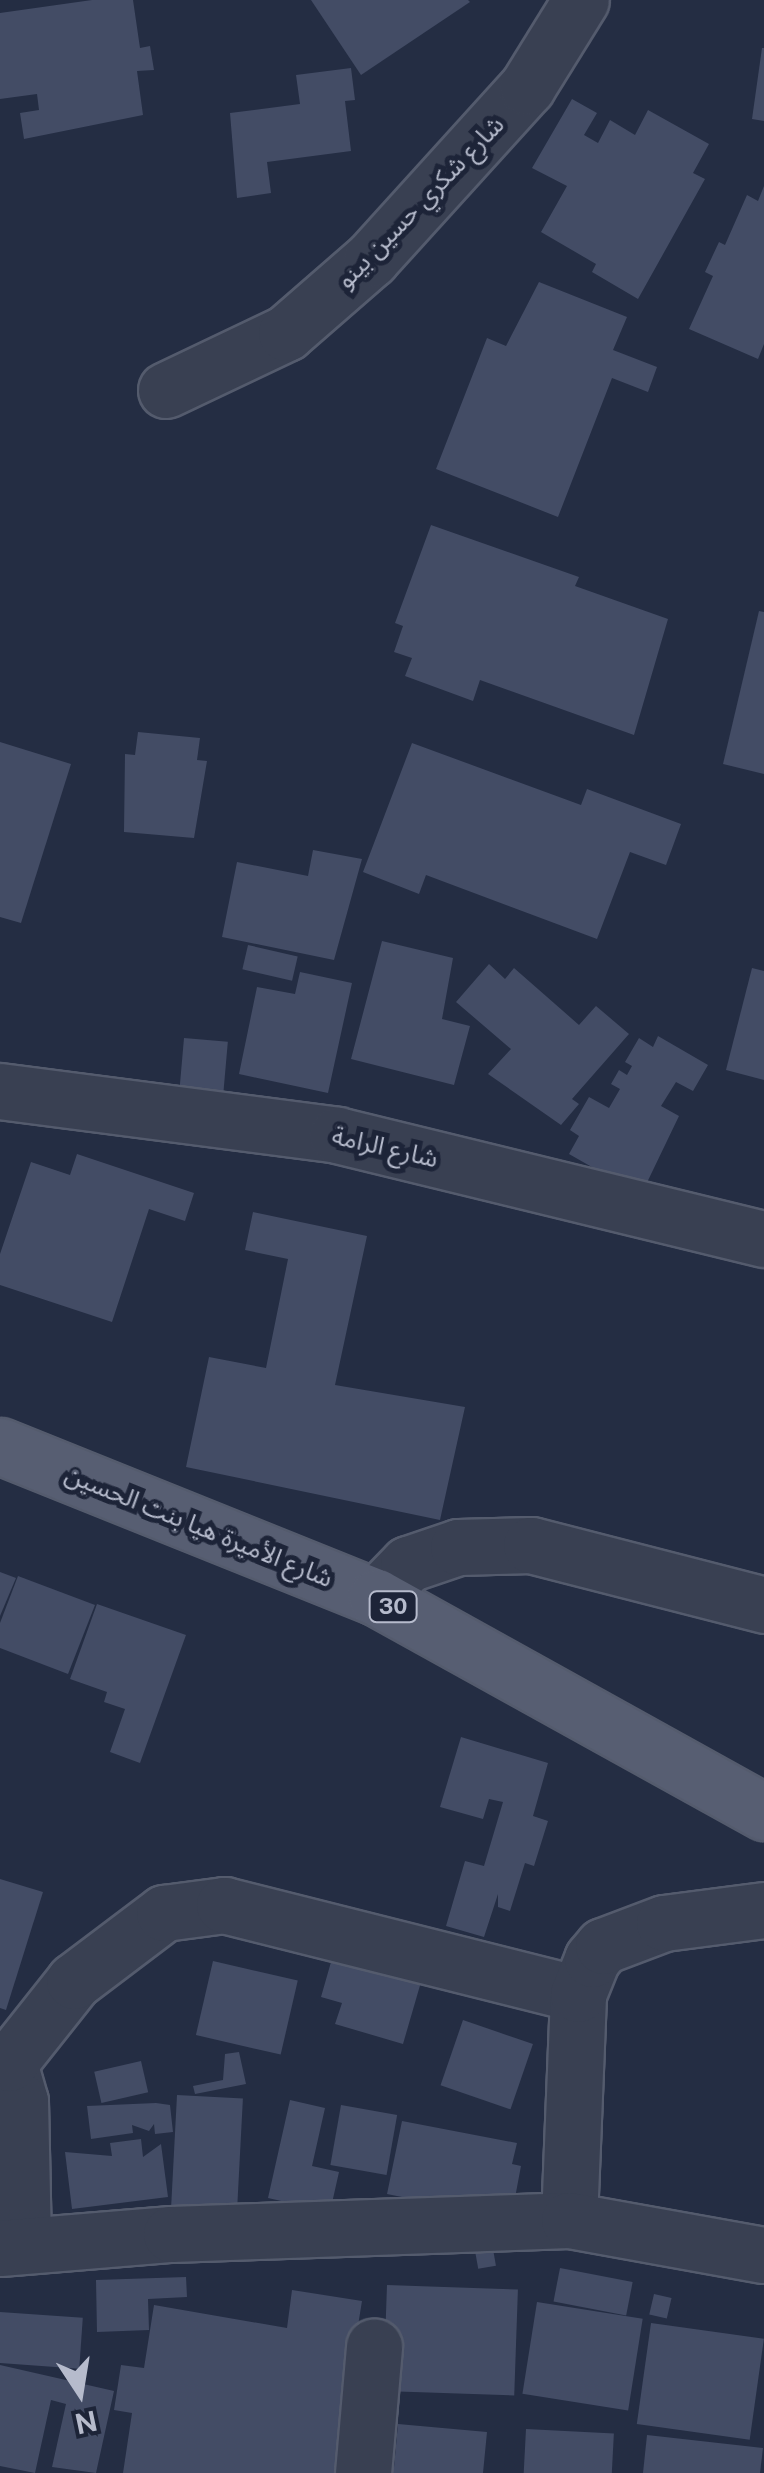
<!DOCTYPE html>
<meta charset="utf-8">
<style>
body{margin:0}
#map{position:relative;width:764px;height:2473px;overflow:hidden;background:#242d43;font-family:"Public Sans","Noto Sans Arabic",sans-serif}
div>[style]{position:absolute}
.building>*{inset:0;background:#434c65;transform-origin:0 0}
.roads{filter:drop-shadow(2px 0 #545b6d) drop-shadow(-2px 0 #545b6d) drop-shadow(0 2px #545b6d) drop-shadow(0 -2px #545b6d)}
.minor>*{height:55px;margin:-27.5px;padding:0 27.5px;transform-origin:27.5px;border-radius:27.5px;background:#394052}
.major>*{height:55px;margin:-27.5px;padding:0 27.5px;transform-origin:27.5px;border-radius:27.5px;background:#575e72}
span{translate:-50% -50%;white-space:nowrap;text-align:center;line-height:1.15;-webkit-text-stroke:10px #1d2438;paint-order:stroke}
.shield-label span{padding:2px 8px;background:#1d2438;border:2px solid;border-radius:8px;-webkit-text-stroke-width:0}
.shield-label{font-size:22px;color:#b6bbcc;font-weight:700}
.street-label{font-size:25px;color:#b6bbcc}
.north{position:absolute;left:30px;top:2343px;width:100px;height:100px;-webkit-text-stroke:8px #1d2438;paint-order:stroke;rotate:168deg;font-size:28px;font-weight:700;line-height:40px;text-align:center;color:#b6bbcc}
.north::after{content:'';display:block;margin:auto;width:35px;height:45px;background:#b6bbcc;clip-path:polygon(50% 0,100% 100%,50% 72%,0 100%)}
</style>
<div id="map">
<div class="building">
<div style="clip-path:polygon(92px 0,133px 0,140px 48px,150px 46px,154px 70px,137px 71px,143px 115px,24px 139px,20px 113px,39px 110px,37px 94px,0 99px,0 13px)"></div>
<div style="clip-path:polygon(311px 0,468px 0,470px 2px,361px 75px)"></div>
<div style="clip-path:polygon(762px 48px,764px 48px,764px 121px,752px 119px)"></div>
<div style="clip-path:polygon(351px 68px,355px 100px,345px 101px,351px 151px,267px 162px,271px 193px,237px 198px,230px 113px,300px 104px,296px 75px)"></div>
<div style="clip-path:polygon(572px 99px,597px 113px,584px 135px,598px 143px,610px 120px,635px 135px,648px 110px,709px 144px,693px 173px,705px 179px,638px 299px,592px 272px,596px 264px,541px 232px,567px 186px,532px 168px)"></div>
<div style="clip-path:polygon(764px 186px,764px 344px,758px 359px,689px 329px,713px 276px,705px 272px,719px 242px,725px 245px,747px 195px,758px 201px)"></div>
<div style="clip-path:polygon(539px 282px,627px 317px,613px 350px,657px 367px,648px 392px,612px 378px,558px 517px,436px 469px,487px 338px,506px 346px)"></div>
<div style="clip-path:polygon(431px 525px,579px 577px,575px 586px,668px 619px,634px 735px,480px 680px,473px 701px,405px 676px,412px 658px,394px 652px,403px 626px,395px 623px)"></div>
<div style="clip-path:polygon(759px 611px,764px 612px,764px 774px,723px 764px)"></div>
<div style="clip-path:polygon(138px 732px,200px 738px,197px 760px,207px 761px,194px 838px,124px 832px,125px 754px,135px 755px)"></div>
<div style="clip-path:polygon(0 742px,71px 764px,21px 923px,0 917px)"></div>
<div style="clip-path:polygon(412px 743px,581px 805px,587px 789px,681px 824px,666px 865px,630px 852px,597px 939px,426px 875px,419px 894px,363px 872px)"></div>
<div style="clip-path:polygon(313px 850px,362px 859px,334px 960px,222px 937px,237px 862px,308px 876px)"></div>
<div style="clip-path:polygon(382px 941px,453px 958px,442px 1019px,470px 1026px,454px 1085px,351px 1059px)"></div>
<div style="left:248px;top:945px;width:51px;height:25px;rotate:13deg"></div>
<div style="clip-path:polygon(489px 964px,505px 979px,514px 968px,579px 1025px,596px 1006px,629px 1034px,572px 1099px,579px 1104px,561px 1125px,488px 1074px,511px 1049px,456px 1002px)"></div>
<div style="clip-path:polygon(752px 968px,764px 971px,764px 1080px,726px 1070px)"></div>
<div style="clip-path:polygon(300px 972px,352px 983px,328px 1093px,239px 1074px,257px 987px,295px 994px)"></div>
<div style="clip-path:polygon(658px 1036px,708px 1065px,693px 1091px,676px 1082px,661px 1106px,679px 1116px,641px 1195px,569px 1154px,579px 1136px,570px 1130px,589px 1097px,609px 1108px,620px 1089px,611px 1084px,619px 1070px,627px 1075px,632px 1066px,625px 1062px,639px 1038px,653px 1047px)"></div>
<div style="left:184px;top:1038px;width:44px;height:62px;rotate:5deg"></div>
<div style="clip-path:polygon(77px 1154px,194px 1193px,185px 1221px,149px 1209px,112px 1322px,0 1285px,0 1254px,31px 1162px,70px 1175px)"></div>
<div style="clip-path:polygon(253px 1212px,367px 1236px,335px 1385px,465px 1407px,440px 1520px,186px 1467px,209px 1357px,266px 1368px,288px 1259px,245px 1250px)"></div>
<div style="clip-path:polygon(0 1572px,16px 1578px,0 1616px)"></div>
<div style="clip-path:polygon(18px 1576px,95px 1605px,68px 1674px,0 1648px,0 1623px)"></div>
<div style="clip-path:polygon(97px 1604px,186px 1635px,140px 1763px,110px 1752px,125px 1709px,104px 1702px,107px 1692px,70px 1679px)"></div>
<div style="clip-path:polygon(461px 1737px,548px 1763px,533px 1816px,548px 1821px,534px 1866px,525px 1863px,510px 1911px,498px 1907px,498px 1894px,484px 1937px,446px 1926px,465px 1861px,484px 1866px,503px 1802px,489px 1799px,483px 1819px,440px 1807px)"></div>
<div style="clip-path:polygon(0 1879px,43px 1892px,6px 2010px,0 2008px)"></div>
<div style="clip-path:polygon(333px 1955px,421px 1982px,403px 2044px,335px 2024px,342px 2003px,321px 1997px)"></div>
<div style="left:213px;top:1961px;width:87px;height:76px;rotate:13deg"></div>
<div style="left:463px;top:2020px;width:74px;height:69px;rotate:19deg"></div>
<div style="clip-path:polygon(239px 2052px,246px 2084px,195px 2094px,193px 2086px,223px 2080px,225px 2054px)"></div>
<div style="left:141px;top:2061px;width:32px;height:48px;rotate:77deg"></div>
<div style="left:177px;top:2095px;width:66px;height:115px;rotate:3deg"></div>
<div style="clip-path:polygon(290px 2100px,325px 2108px,312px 2166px,339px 2172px,330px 2212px,268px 2198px)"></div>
<div style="clip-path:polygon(156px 2103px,170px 2105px,173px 2132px,155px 2134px,154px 2124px,149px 2131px,132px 2125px,133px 2133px,91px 2139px,87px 2106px)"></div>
<div style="left:341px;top:2105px;width:57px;height:61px;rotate:10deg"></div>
<div style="clip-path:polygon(402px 2121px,517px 2143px,512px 2164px,521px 2166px,511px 2219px,387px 2194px)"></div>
<div style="clip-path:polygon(141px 2139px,143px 2157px,161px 2144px,168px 2197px,72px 2209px,65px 2152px,112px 2156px,110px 2143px)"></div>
<div style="left:493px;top:2249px;width:17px;height:18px;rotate:80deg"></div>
<div style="left:560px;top:2268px;width:74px;height:34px;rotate:11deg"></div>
<div style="clip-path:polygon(186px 2277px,187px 2297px,148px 2299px,149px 2330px,97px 2332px,96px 2280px)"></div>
<div style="left:387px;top:2285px;width:131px;height:106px;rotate:2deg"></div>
<div style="clip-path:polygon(292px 2290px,362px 2301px,334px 2473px,123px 2473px,132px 2413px,114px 2410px,121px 2365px,144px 2368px,154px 2305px,287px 2328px)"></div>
<div style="left:654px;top:2294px;width:18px;height:21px;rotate:13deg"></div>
<div style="left:537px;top:2302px;width:107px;height:93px;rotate:9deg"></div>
<div style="left:0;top:2312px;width:83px;height:51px;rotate:4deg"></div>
<div style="left:651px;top:2323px;width:114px;height:102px;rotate:8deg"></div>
<div style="clip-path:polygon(0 2365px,114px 2391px,96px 2473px,52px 2467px,66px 2404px,51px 2400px,35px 2473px,0 2466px)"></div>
<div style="clip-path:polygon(398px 2424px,487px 2432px,483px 2473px,371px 2473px,371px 2465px,394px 2467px)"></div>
<div style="left:526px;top:2429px;width:88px;height:44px;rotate:3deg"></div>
<div style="clip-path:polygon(647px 2435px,763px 2448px,760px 2473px,643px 2473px)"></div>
</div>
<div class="roads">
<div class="minor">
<div style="left:166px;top:390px;width:133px;rotate:-25.4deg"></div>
<div style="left:286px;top:333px;width:113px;rotate:-41deg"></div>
<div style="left:371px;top:259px;width:232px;rotate:-47.8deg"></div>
<div style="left:527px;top:87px;width:102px;rotate:-58.2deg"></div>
<div style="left:0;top:1091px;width:340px;rotate:7.4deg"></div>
<div style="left:337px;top:1135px;width:439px;rotate:13.7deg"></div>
<div style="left:376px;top:1597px;width:46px;rotate:-45.9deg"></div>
<div style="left:408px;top:1564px;width:53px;rotate:-18.8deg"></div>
<div style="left:458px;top:1547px;width:73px;rotate:-1.6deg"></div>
<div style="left:531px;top:1545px;width:241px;rotate:14.4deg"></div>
<div style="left:0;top:2058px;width:10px;rotate:29deg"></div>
<div style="left:9px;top:2063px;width:40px;rotate:74deg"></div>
<div style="left:20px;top:2101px;width:144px;rotate:88.8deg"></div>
<div style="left:9px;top:2063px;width:105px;rotate:-51.6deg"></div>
<div style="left:74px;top:1981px;width:113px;rotate:-37.1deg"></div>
<div style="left:164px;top:1913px;width:61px;rotate:-7.6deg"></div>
<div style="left:224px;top:1905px;width:365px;rotate:14.1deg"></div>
<div style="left:569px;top:2220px;width:226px;rotate:-87.7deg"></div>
<div style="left:578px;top:1994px;width:38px;rotate:-68deg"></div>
<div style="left:592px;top:1959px;width:17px;rotate:-50deg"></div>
<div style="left:603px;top:1946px;width:65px;rotate:-20.7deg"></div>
<div style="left:664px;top:1923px;width:101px;rotate:-7.4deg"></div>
<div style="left:0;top:2248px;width:172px;rotate:-4.7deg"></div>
<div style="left:171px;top:2234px;width:398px;rotate:-2deg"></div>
<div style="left:569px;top:2220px;width:198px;rotate:10.2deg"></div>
<div style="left:363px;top:2473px;width:127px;rotate:-85deg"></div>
</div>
<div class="major">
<div style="left:0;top:1446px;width:405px;rotate:21.9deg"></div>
<div style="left:376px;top:1597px;width:444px;rotate:29deg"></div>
</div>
</div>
<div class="shield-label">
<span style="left:393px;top:1607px">30</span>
</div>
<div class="street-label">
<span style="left:420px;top:202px;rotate:-46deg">شارع شكري حسين بينو</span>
<span style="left:385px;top:1147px;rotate:13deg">شارع الرامة</span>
<span style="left:199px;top:1526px;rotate:22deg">شارع الأميرة هيا بنت الحسين</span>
</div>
<div class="north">N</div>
</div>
